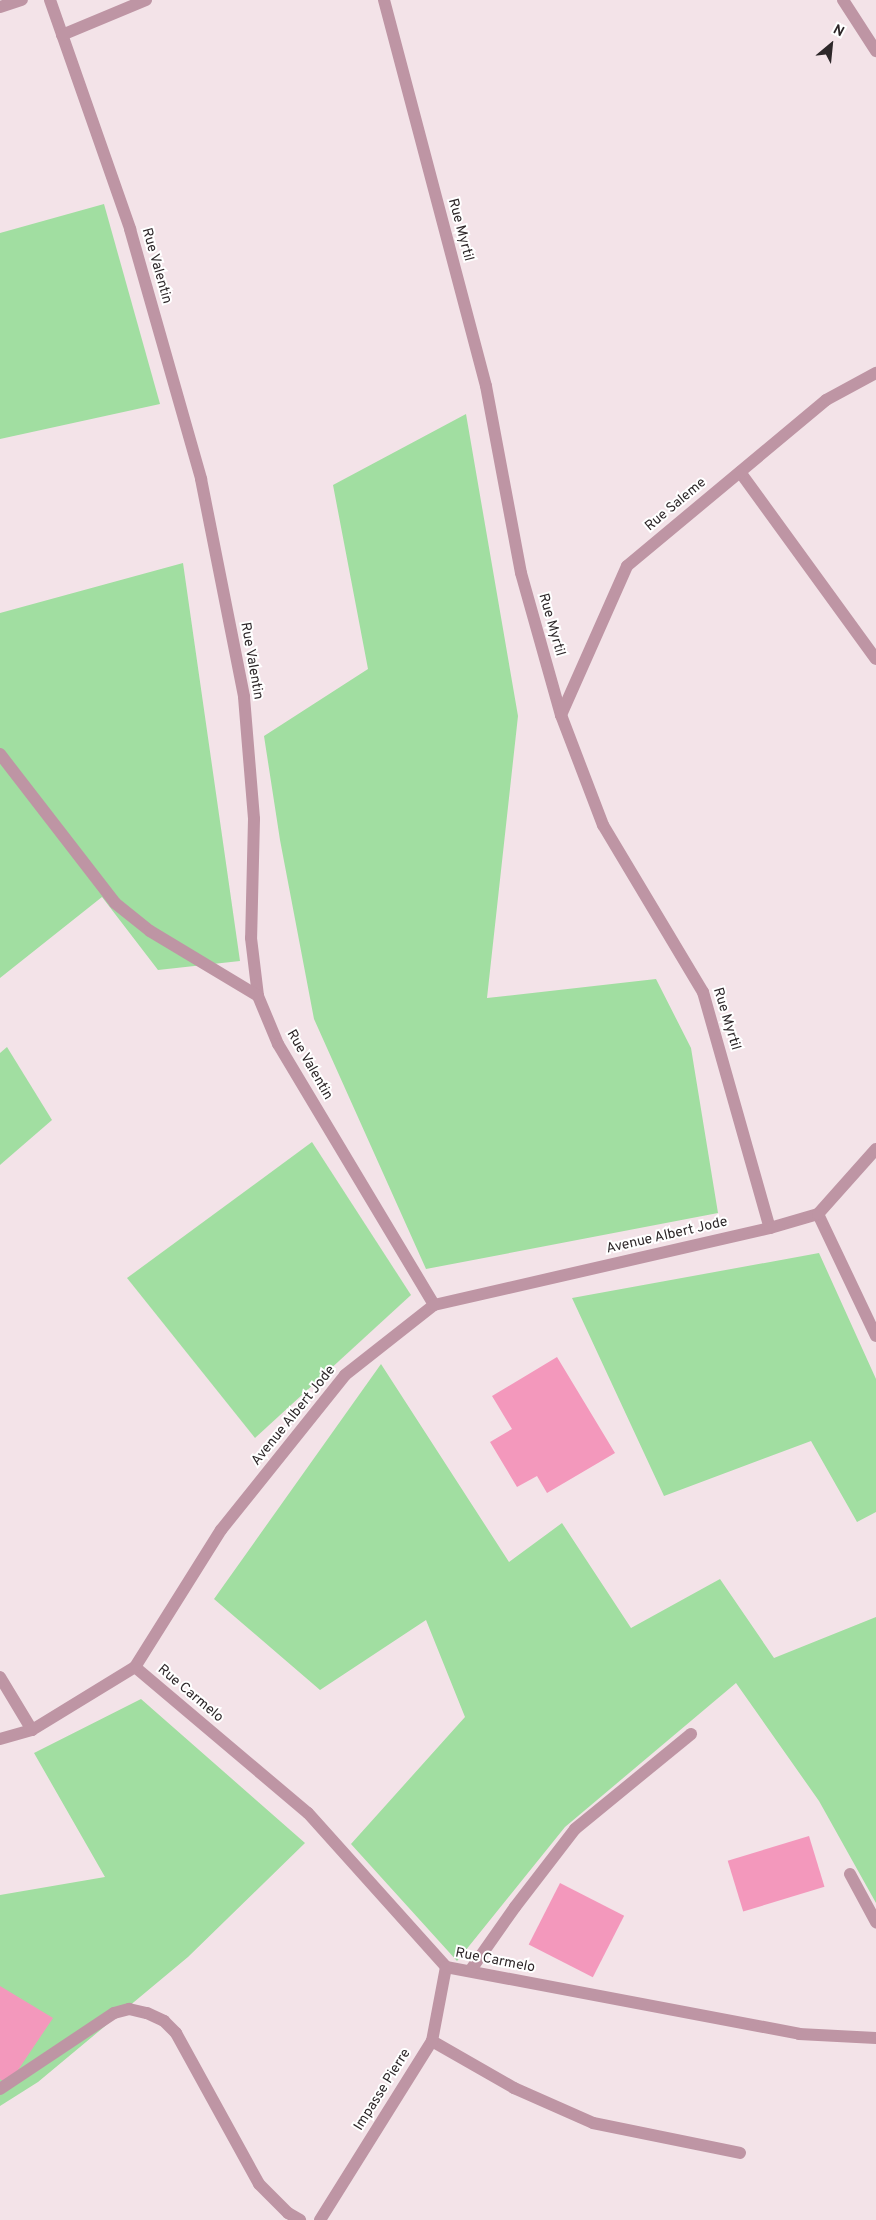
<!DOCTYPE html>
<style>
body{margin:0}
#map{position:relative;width:876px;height:2220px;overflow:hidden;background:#f3e3e8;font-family:Overpass,sans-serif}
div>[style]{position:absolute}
.green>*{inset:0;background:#a1dea1}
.building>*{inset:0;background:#f398bc;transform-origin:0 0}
.minor>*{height:12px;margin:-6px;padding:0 6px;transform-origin:6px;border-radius:6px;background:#be95a4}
span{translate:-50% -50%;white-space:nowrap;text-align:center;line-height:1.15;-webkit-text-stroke:4px #fff;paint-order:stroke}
.street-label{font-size:14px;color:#2d2729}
.north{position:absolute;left:806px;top:20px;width:50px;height:50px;-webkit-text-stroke:4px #fff;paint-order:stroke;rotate:28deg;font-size:14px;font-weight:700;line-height:20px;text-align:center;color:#2d2729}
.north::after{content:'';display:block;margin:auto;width:18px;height:22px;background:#2d2729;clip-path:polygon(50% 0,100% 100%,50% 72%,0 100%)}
</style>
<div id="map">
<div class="green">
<div style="clip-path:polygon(104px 204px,160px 404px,0 439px,0 233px)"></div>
<div style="clip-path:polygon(466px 414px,518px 716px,487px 998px,656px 979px,691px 1048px,718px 1213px,426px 1269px,314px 1019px,280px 840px,264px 736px,368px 669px,333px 485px)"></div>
<div style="clip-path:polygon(183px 563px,240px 961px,158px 970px,102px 897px,0 978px,0 613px)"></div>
<div style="clip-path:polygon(7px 1047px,52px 1120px,0 1165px,0 1053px)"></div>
<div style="clip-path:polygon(312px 1142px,411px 1295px,255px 1438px,127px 1278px)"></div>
<div style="clip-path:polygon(819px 1253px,876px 1379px,876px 1512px,857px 1522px,811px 1441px,664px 1496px,572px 1298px)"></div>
<div style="clip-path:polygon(381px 1364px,509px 1562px,562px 1523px,631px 1628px,720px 1579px,774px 1658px,876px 1617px,876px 1903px,819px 1801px,736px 1683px,565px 1827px,457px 1961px,351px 1844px,465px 1717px,426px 1620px,320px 1690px,214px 1599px)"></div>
<div style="clip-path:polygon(141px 1699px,305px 1843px,188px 1957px,38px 2082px,0 2106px,0 1895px,105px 1877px,34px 1753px)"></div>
</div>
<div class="building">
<div style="clip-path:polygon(557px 1357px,615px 1453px,547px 1493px,537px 1476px,517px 1487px,490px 1442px,512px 1429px,492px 1396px)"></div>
<div style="left:809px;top:1836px;width:53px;height:85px;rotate:73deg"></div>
<div style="left:560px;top:1883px;width:72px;height:69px;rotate:27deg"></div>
<div style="clip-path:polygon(0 1986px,53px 2018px,8px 2085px,0 2079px)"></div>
</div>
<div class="minor">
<div style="left:50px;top:0;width:243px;rotate:70.7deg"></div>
<div style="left:130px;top:229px;width:260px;rotate:74.1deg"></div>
<div style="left:201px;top:479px;width:222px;rotate:78.8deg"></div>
<div style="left:244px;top:697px;width:122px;rotate:85.3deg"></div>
<div style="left:254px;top:819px;width:119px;rotate:91.4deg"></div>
<div style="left:251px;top:938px;width:58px;rotate:83.1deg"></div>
<div style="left:258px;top:996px;width:52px;rotate:67.4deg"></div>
<div style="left:278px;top:1044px;width:304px;rotate:59.1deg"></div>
<div style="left:384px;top:0;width:399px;rotate:75.2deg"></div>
<div style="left:486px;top:386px;width:190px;rotate:79.4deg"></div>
<div style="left:521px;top:573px;width:148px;rotate:74.3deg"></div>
<div style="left:561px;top:715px;width:118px;rotate:69.1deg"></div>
<div style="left:603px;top:825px;width:195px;rotate:59.1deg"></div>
<div style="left:703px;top:992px;width:245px;rotate:74.2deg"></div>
<div style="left:843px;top:0;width:61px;rotate:57.1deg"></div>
<div style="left:0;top:7px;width:23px;rotate:-18deg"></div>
<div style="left:62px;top:35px;width:91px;rotate:-22.6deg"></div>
<div style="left:740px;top:472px;width:231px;rotate:54deg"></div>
<div style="left:561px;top:715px;width:163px;rotate:-66.1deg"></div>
<div style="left:627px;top:566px;width:259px;rotate:-39.8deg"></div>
<div style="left:826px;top:400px;width:57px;rotate:-28.4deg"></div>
<div style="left:0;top:754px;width:188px;rotate:52.3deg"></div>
<div style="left:115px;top:903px;width:45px;rotate:38.7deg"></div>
<div style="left:150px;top:931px;width:126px;rotate:31deg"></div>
<div style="left:818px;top:1214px;width:135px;rotate:64.6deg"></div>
<div style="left:135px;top:1667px;width:226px;rotate:40.2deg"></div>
<div style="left:308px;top:1813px;width:207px;rotate:48.1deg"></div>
<div style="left:446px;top:1967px;width:359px;rotate:10.7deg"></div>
<div style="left:799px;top:2034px;width:77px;rotate:3deg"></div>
<div style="left:0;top:1677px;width:62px;rotate:58.9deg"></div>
<div style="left:0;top:1739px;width:33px;rotate:-16deg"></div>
<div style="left:32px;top:1730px;width:121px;rotate:-31.5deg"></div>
<div style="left:135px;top:1667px;width:162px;rotate:-57.9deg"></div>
<div style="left:221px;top:1530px;width:198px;rotate:-51.3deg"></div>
<div style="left:345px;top:1375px;width:113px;rotate:-38.2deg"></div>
<div style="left:434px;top:1305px;width:345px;rotate:-12.9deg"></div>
<div style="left:770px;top:1228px;width:50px;rotate:-16.3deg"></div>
<div style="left:818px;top:1214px;width:87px;rotate:-48.3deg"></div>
<div style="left:850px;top:1874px;width:55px;rotate:61.6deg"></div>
<div style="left:470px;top:1971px;width:78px;rotate:-54.9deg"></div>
<div style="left:515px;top:1907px;width:98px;rotate:-52.4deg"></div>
<div style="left:575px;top:1829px;width:150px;rotate:-39.3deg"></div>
<div style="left:432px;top:2041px;width:95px;rotate:29.8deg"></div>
<div style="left:514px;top:2088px;width:86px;rotate:23.9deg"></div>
<div style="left:593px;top:2123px;width:150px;rotate:11.5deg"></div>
<div style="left:0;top:2089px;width:137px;rotate:-33.7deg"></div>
<div style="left:114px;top:2013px;width:16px;rotate:-15deg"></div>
<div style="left:129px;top:2009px;width:18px;rotate:13deg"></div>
<div style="left:147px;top:2013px;width:19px;rotate:25deg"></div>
<div style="left:164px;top:2021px;width:17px;rotate:45deg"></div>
<div style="left:176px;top:2033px;width:172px;rotate:61.2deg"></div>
<div style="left:259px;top:2184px;width:41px;rotate:45deg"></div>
<div style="left:288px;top:2213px;width:14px;rotate:30deg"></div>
<div style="left:320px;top:2220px;width:211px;rotate:-58deg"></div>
<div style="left:432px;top:2041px;width:75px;rotate:-79.3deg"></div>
</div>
<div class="street-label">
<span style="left:460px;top:230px;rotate:75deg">Rue Myrtil</span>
<span style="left:156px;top:266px;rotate:74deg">Rue Valentin</span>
<span style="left:676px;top:505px;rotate:-40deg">Rue Saleme</span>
<span style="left:551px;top:625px;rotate:74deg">Rue Myrtil</span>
<span style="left:251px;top:661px;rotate:80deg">Rue Valentin</span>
<span style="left:726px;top:1019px;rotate:73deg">Rue Myrtil</span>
<span style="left:309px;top:1065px;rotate:60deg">Rue Valentin</span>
<span style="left:667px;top:1236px;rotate:-13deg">Avenue Albert Jode</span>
<span style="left:294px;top:1416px;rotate:-51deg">Avenue Albert Jode</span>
<span style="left:190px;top:1694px;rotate:40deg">Rue Carmelo</span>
<span style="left:495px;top:1961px;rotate:11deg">Rue Carmelo</span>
<span style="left:383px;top:2090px;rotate:-58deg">Impasse Pierre</span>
</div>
<div class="north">N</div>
</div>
